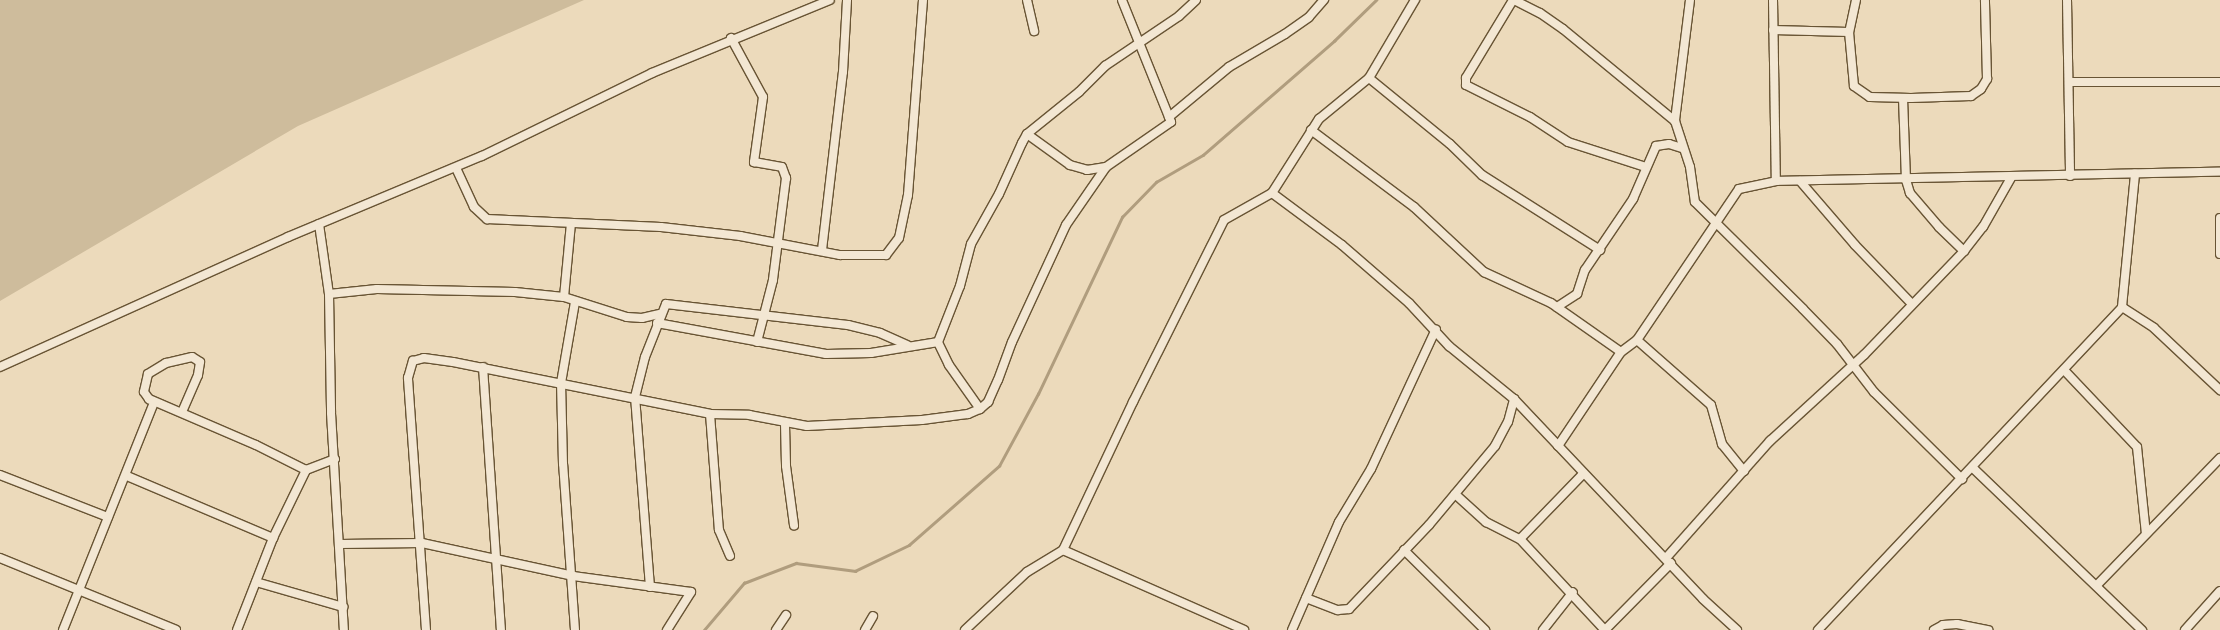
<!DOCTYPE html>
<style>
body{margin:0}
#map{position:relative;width:2220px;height:630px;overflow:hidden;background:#ecdabb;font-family:"IM FELL French Canon",serif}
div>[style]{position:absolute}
.green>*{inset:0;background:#cebc9c}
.stream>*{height:2.5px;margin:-1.25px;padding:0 1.25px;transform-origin:1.25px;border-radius:1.25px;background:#b09d7e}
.roads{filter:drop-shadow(1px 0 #685434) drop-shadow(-1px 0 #685434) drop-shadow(0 1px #685434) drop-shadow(0 -1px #685434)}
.minor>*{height:8px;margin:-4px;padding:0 4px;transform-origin:4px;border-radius:4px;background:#f3e7d3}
span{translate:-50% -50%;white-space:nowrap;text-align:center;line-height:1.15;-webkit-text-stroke:4.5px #f3e7d3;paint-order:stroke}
</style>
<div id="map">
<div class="green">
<div style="clip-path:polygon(0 0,584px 0,298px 126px,0 301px)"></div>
</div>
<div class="stream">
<div style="left:704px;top:630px;width:62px;rotate:-49.6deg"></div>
<div style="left:744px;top:583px;width:56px;rotate:-21deg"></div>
<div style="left:796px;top:563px;width:60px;rotate:7.7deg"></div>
<div style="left:855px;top:571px;width:60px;rotate:-25.7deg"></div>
<div style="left:909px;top:545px;width:120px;rotate:-41.3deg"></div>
<div style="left:999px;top:466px;width:82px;rotate:-61.6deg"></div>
<div style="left:1038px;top:394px;width:196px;rotate:-64.6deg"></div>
<div style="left:1122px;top:217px;width:49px;rotate:-45.8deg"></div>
<div style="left:1156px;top:182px;width:54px;rotate:-29.9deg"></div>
<div style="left:1203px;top:155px;width:174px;rotate:-41deg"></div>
<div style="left:1334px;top:41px;width:59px;rotate:-44.3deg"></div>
</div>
<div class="roads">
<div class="minor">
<div style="left:1027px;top:0;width:32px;rotate:77deg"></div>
<div style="left:1513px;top:0;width:91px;rotate:121.1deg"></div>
<div style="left:1466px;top:78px;width:7px;rotate:90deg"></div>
<div style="left:1466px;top:85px;width:72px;rotate:26.6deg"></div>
<div style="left:1530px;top:117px;width:45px;rotate:33.3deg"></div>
<div style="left:1568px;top:142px;width:82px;rotate:17.8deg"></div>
<div style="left:1514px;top:0;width:29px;rotate:27deg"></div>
<div style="left:1540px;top:13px;width:28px;rotate:35deg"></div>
<div style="left:1563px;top:29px;width:145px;rotate:39.4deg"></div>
<div style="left:1690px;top:0;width:122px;rotate:97.1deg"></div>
<div style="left:1675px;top:121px;width:48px;rotate:71.9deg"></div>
<div style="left:1690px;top:167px;width:35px;rotate:82deg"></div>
<div style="left:1695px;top:202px;width:152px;rotate:44.7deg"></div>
<div style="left:1803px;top:309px;width:49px;rotate:45.8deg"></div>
<div style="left:1837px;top:344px;width:61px;rotate:52.4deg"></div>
<div style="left:1874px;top:392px;width:124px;rotate:44.7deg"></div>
<div style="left:1773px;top:0;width:181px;rotate:89.1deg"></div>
<div style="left:1776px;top:181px;width:444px;rotate:-1.2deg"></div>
<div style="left:1856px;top:0;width:33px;rotate:102deg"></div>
<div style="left:1849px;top:32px;width:54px;rotate:84.7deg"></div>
<div style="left:1854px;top:86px;width:19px;rotate:35deg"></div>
<div style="left:1870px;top:97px;width:41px;rotate:1.4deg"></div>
<div style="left:1911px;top:98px;width:60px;rotate:-1.9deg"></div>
<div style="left:1971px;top:96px;width:12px;rotate:-35deg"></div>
<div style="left:1981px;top:89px;width:12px;rotate:-59deg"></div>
<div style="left:1987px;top:79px;width:79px;rotate:-91.5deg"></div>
<div style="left:2067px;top:0;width:176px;rotate:89deg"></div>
<div style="left:1773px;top:30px;width:76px;rotate:1.5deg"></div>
<div style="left:731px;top:38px;width:67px;rotate:61.5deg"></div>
<div style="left:763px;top:97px;width:66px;rotate:97.9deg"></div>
<div style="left:754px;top:162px;width:28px;rotate:10deg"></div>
<div style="left:782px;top:167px;width:12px;rotate:70deg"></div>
<div style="left:786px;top:178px;width:103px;rotate:97.3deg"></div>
<div style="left:773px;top:280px;width:64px;rotate:104.5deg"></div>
<div style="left:1369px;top:78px;width:104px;rotate:39.2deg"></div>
<div style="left:1450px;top:144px;width:45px;rotate:44.1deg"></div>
<div style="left:1482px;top:175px;width:140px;rotate:32.4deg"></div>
<div style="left:2070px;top:82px;width:150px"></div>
<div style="left:1903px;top:98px;width:82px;rotate:87.9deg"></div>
<div style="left:1906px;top:180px;width:14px;rotate:73deg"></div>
<div style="left:1910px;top:193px;width:45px;rotate:49.5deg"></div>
<div style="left:1939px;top:227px;width:35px;rotate:44deg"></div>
<div style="left:1169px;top:117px;width:78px;rotate:-39.8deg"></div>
<div style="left:1229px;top:67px;width:65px;rotate:-30.5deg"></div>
<div style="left:1285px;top:34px;width:29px;rotate:-35deg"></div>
<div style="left:1309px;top:17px;width:23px;rotate:-49deg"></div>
<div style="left:1311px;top:130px;width:129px;rotate:36.8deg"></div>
<div style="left:1414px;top:207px;width:96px;rotate:42.9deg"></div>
<div style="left:1484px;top:272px;width:74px;rotate:24.8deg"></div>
<div style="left:1551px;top:303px;width:85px;rotate:35deg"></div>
<div style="left:1027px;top:134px;width:53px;rotate:35.8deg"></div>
<div style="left:1070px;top:165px;width:18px;rotate:16deg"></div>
<div style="left:1087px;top:170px;width:19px;rotate:-9deg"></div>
<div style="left:456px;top:168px;width:43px;rotate:65.2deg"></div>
<div style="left:474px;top:207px;width:18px;rotate:43deg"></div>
<div style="left:487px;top:219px;width:174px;rotate:2.6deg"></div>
<div style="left:661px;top:227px;width:80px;rotate:6.5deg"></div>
<div style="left:740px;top:236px;width:102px;rotate:10.8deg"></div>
<div style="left:840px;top:255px;width:46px"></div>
<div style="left:886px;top:255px;width:21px;rotate:-53deg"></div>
<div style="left:899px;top:238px;width:44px;rotate:-78.2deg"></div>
<div style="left:908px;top:195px;width:196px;rotate:-85.6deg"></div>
<div style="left:1800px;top:181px;width:84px;rotate:49.3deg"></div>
<div style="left:1855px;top:245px;width:82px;rotate:46deg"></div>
<div style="left:1272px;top:193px;width:87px;rotate:36.6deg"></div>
<div style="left:1342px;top:245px;width:89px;rotate:40.9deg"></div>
<div style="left:1409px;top:303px;width:59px;rotate:47.1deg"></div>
<div style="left:1449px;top:346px;width:84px;rotate:39.2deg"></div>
<div style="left:1514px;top:399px;width:275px;rotate:46.6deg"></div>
<div style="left:1703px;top:599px;width:46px;rotate:42.4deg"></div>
<div style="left:2220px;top:218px;width:36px;rotate:90deg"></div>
<div style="left:319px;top:224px;width:71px;rotate:81.9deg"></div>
<div style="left:329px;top:294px;width:119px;rotate:89deg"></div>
<div style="left:331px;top:413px;width:217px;rotate:86.6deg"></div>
<div style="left:822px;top:250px;width:179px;rotate:-83.3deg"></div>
<div style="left:843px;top:72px;width:72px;rotate:-86.8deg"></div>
<div style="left:329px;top:294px;width:48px;rotate:-5.9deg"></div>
<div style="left:377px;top:289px;width:138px;rotate:1.2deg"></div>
<div style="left:515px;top:292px;width:49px;rotate:5.8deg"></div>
<div style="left:564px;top:297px;width:66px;rotate:17.6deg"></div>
<div style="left:627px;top:317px;width:15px;rotate:4deg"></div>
<div style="left:642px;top:318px;width:18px;rotate:-13deg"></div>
<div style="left:564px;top:297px;width:74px;rotate:-84.6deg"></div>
<div style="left:1557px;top:307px;width:24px;rotate:-33deg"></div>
<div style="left:1577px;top:294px;width:25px;rotate:-72deg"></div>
<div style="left:1585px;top:270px;width:86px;rotate:-55.9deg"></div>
<div style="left:1633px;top:199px;width:58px;rotate:-66.5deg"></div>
<div style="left:1656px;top:146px;width:13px;rotate:-9deg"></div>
<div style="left:1669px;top:144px;width:14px;rotate:17deg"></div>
<div style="left:2122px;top:307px;width:38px;rotate:33deg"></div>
<div style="left:2154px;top:328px;width:91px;rotate:43.2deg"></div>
<div style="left:657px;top:323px;width:172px;rotate:10.4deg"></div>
<div style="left:826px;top:354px;width:45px;rotate:-1.3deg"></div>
<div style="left:871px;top:353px;width:68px;rotate:-9.3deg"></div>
<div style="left:1637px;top:340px;width:98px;rotate:41.3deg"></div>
<div style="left:1711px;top:405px;width:41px;rotate:74.2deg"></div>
<div style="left:1722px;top:444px;width:35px;rotate:51deg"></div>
<div style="left:0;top:367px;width:316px;rotate:-24.3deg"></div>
<div style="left:288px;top:237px;width:210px;rotate:-22.7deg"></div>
<div style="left:482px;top:156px;width:189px;rotate:-26deg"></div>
<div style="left:652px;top:73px;width:192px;rotate:-22.3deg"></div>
<div style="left:483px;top:367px;width:264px;rotate:86.1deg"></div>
<div style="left:2064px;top:370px;width:106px;rotate:46.5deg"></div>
<div style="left:2137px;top:447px;width:87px;rotate:84.1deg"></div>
<div style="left:980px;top:409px;width:54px;rotate:-125.2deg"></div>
<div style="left:949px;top:365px;width:25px;rotate:-116deg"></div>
<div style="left:938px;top:342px;width:60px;rotate:-68.6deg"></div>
<div style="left:960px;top:286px;width:43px;rotate:-75.3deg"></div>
<div style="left:971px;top:244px;width:57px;rotate:-60.8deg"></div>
<div style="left:999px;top:194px;width:56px;rotate:-65.7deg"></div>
<div style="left:1022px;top:143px;width:10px;rotate:-61deg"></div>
<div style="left:1027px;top:134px;width:67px;rotate:-38.9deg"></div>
<div style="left:1079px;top:92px;width:37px;rotate:-45deg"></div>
<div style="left:1105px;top:66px;width:89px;rotate:-34deg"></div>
<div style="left:1179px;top:16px;width:23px;rotate:-43deg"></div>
<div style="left:182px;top:412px;width:40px;rotate:-66.6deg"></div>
<div style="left:198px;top:375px;width:13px;rotate:-81deg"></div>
<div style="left:200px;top:362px;width:9px;rotate:-148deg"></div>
<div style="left:192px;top:357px;width:27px;rotate:167deg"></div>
<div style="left:166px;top:363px;width:21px;rotate:149deg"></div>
<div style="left:148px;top:374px;width:18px;rotate:103deg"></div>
<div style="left:144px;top:392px;width:9px;rotate:54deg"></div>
<div style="left:149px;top:399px;width:116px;rotate:23.3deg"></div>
<div style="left:256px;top:445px;width:56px;rotate:26.6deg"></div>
<div style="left:710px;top:414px;width:116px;rotate:85.6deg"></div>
<div style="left:719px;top:530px;width:28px;rotate:67deg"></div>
<div style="left:785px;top:424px;width:42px;rotate:88.6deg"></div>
<div style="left:786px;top:466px;width:60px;rotate:82.3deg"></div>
<div style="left:1558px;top:446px;width:113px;rotate:-56.2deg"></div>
<div style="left:1621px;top:352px;width:20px;rotate:-37deg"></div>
<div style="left:1637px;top:340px;width:182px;rotate:-56deg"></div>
<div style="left:1739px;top:189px;width:38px;rotate:-12deg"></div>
<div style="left:1974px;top:469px;width:233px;rotate:43.8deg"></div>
<div style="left:0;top:475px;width:116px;rotate:21.3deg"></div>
<div style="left:127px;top:476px;width:159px;rotate:23deg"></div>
<div style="left:1455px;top:494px;width:42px;rotate:42.1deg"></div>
<div style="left:1486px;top:522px;width:38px;rotate:27deg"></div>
<div style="left:1520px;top:539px;width:125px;rotate:47deg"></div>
<div style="left:1605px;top:630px;width:94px;rotate:-45.4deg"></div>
<div style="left:1520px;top:539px;width:91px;rotate:-45.9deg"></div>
<div style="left:340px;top:544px;width:82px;rotate:-0.7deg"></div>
<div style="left:422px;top:543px;width:155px;rotate:12.3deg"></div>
<div style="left:573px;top:576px;width:119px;rotate:7.7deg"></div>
<div style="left:691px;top:592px;width:45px;rotate:122.3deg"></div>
<div style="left:1063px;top:550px;width:198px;rotate:23.8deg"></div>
<div style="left:1404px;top:550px;width:114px;rotate:44.6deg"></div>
<div style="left:0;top:558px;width:190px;rotate:22.2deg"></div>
<div style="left:1666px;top:558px;width:157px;rotate:-48.4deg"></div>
<div style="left:1770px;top:441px;width:127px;rotate:-42.5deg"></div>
<div style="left:1864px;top:355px;width:144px;rotate:-46.1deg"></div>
<div style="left:1964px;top:251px;width:31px;rotate:-52deg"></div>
<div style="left:1983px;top:227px;width:56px;rotate:-60.3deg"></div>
<div style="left:256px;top:582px;width:91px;rotate:16deg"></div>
<div style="left:2097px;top:585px;width:177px;rotate:-45.9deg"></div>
<div style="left:650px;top:587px;width:191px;rotate:-94.5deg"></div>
<div style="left:635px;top:397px;width:41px;rotate:-76deg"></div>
<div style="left:645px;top:357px;width:57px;rotate:-68.4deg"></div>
<div style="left:666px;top:304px;width:183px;rotate:6.6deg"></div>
<div style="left:848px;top:325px;width:33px;rotate:14deg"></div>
<div style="left:880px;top:333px;width:30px;rotate:24deg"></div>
<div style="left:1306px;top:598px;width:34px;rotate:21deg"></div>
<div style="left:1338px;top:610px;width:11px;rotate:-5deg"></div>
<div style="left:1349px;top:609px;width:116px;rotate:-46.4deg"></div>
<div style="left:1429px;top:525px;width:103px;rotate:-50.1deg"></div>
<div style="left:1495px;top:446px;width:27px;rotate:-62deg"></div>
<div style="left:1508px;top:422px;width:24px;rotate:-75deg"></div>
<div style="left:63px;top:630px;width:245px;rotate:-68.2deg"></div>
<div style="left:237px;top:630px;width:99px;rotate:-68.6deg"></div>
<div style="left:273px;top:538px;width:76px;rotate:-64.1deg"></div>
<div style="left:306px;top:470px;width:31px;rotate:-21deg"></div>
<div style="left:426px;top:630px;width:253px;rotate:-94.1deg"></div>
<div style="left:408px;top:378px;width:18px;rotate:-74deg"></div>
<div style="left:413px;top:361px;width:11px;rotate:-15deg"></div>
<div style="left:424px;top:358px;width:29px;rotate:8deg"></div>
<div style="left:453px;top:362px;width:262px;rotate:11.4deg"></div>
<div style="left:710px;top:414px;width:39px;rotate:1deg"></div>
<div style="left:749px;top:415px;width:59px;rotate:10.7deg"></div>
<div style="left:807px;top:426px;width:115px;rotate:-3deg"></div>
<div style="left:922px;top:420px;width:46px;rotate:-7.4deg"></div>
<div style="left:968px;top:414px;width:13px;rotate:-23deg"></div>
<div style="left:980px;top:409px;width:11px;rotate:-41deg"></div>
<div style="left:988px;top:402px;width:24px;rotate:-66deg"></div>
<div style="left:998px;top:380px;width:40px;rotate:-69.8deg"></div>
<div style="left:1012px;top:342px;width:129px;rotate:-65.2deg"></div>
<div style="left:1066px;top:225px;width:70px;rotate:-55.4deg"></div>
<div style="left:1106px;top:167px;width:79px;rotate:-34.7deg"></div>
<div style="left:1171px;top:122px;width:131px;rotate:-111.9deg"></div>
<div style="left:575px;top:630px;width:166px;rotate:-94.1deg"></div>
<div style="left:563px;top:464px;width:81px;rotate:-91.4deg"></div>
<div style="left:561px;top:383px;width:82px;rotate:-80.2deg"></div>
<div style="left:776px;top:630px;width:18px;rotate:-56deg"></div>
<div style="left:865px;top:630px;width:16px;rotate:-60deg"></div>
<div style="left:965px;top:630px;width:85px;rotate:-43.1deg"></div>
<div style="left:1027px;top:572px;width:42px;rotate:-31.4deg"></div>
<div style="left:1063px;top:550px;width:164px;rotate:-64.7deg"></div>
<div style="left:1133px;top:402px;width:203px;rotate:-63.4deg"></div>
<div style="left:1224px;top:220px;width:55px;rotate:-29.4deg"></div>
<div style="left:1272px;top:193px;width:88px;rotate:-57.6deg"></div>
<div style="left:1319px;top:119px;width:65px;rotate:-39.4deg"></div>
<div style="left:1369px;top:78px;width:91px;rotate:-59.5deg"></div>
<div style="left:1292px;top:630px;width:118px;rotate:-66.5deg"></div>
<div style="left:1339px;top:522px;width:62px;rotate:-58.9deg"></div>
<div style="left:1371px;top:469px;width:154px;rotate:-65.1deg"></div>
<div style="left:1543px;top:630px;width:48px;rotate:-51.7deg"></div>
<div style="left:1818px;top:630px;width:444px;rotate:-46.7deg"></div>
<div style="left:2122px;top:307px;width:134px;rotate:-84.4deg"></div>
<div style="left:1934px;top:630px;width:10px;rotate:-29deg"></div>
<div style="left:1943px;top:625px;width:14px;rotate:-4deg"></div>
<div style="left:1957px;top:624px;width:32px;rotate:11deg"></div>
<div style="left:2185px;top:630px;width:52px;rotate:-48.1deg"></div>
</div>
</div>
</div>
